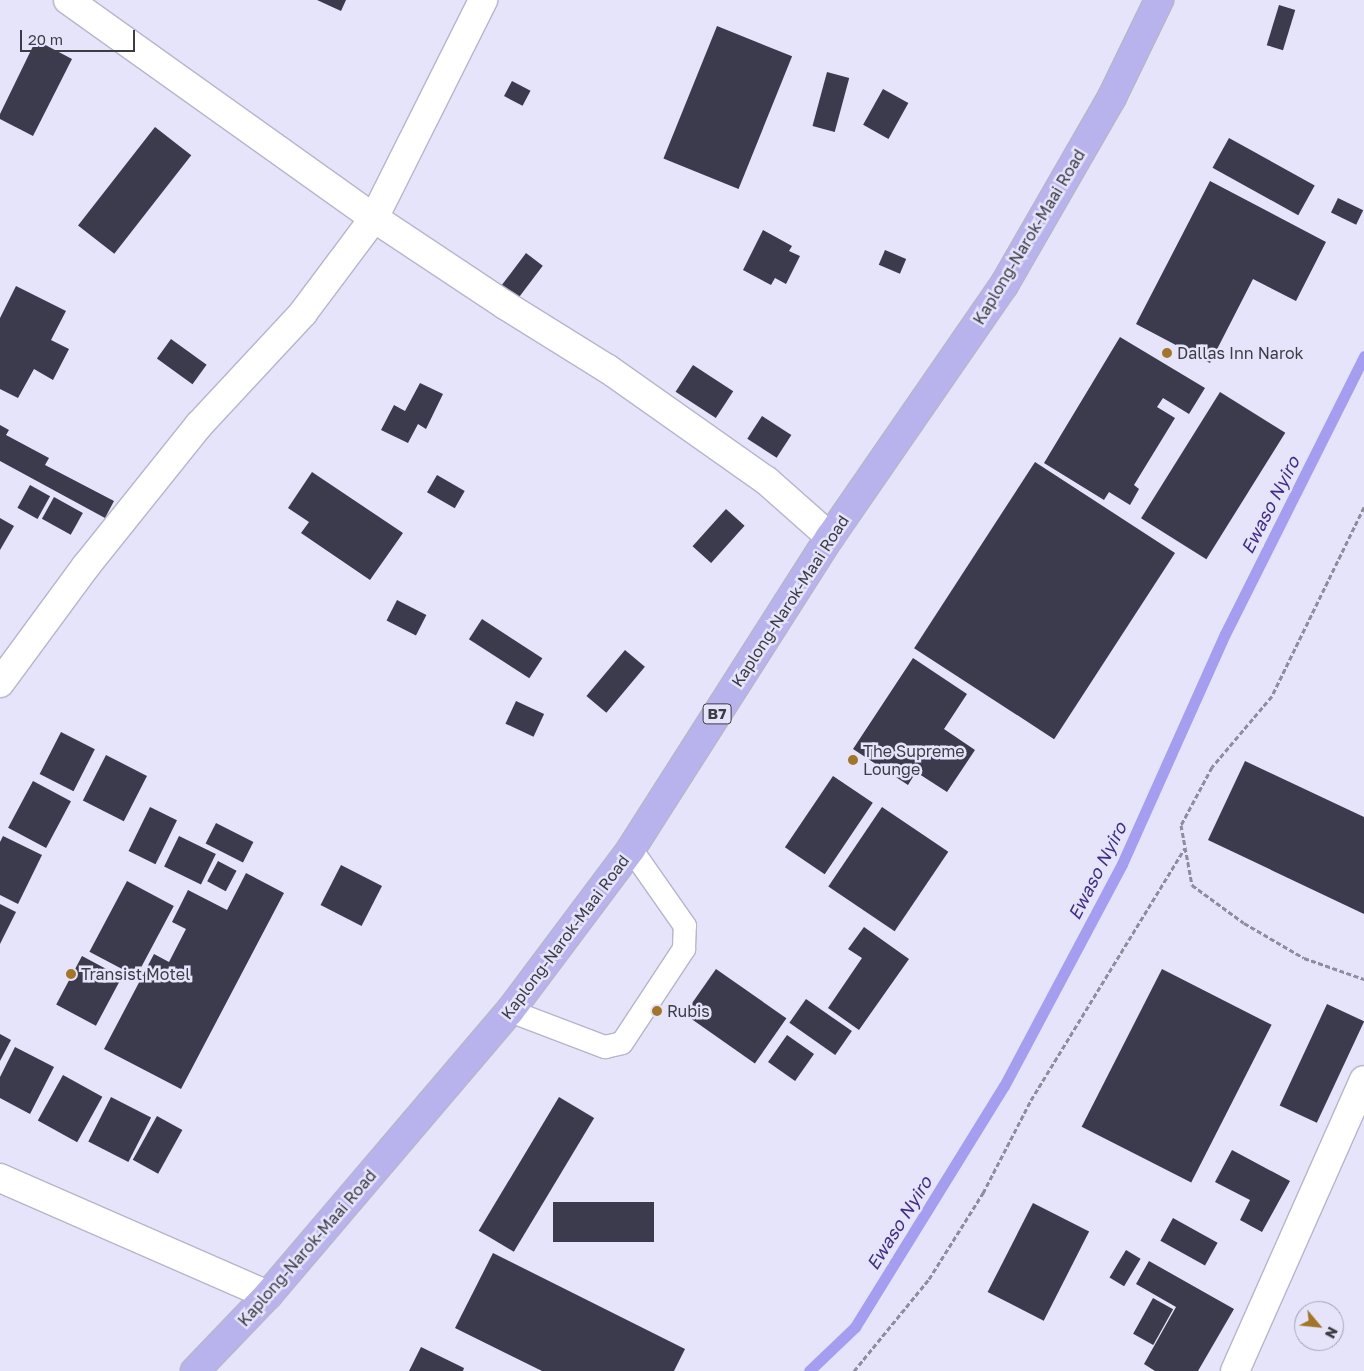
<!DOCTYPE html>
<style>
body{margin:0}
#map{position:relative;width:1364px;height:1371px;overflow:hidden;background:#e5e4fb;font-family:"Golos Text",sans-serif}
div>[style]{position:absolute}
.stream>*{height:11px;margin:-5.5px;padding:0 5.5px;transform-origin:5.5px;border-radius:5.5px;background:#a59df0}
.building>*{inset:0;background:#3c3b4e;transform-origin:0 0}
.path>*{height:3px;margin-top:-1.5px;transform-origin:0;background:repeating-linear-gradient(90deg,#8e8d9d 0 5px,transparent 0 7.5px)}
.roads{filter:drop-shadow(1px 0 #b6b5cb) drop-shadow(-1px 0 #b6b5cb) drop-shadow(0 1px #b6b5cb) drop-shadow(0 -1px #b6b5cb)}
.service>*{height:22px;margin:-11px;padding:0 11px;transform-origin:11px;border-radius:11px;background:#fff}
.minor>*{height:28px;margin:-14px;padding:0 14px;transform-origin:14px;border-radius:14px;background:#fff}
.tertiary>*{height:28px;margin:-14px;padding:0 14px;transform-origin:14px;border-radius:14px;background:#fff}
.trunk>*{height:28px;margin:-14px;padding:0 14px;transform-origin:14px;border-radius:14px;background:#b8b3ec}
.dots>*{width:14px;height:14px;translate:-50% -50%;box-sizing:border-box;border:2px solid #e5e4fb;border-radius:50%}
span{translate:-50% -50%;white-space:nowrap;text-align:center;line-height:1.15;-webkit-text-stroke:5px #e5e4fb;paint-order:stroke}
.shield-label span{padding:1px 4px;background:#e5e4fb;border:1px solid;border-radius:4px;-webkit-text-stroke-width:0}
.shield-label{font-size:15px;color:#3c3c45;font-weight:700}
.street-label{font-size:16px;color:#3c3c45}
.poi-label{font-size:16px;color:#3c3c45}
.left{translate:0 -50%;text-align:left}
.water-label{font-size:18px;color:#412c8b;font-style:italic}
.north{position:absolute;left:1294px;top:1301px;width:50px;height:50px;box-sizing:border-box;background:#e5e4fb;border:1px solid #a1a1b2;border-radius:50%;rotate:118deg;font-size:14px;font-weight:700;line-height:20px;text-align:center;color:#3c3c45}
.north::after{content:'';display:block;margin:auto;width:18px;height:22px;background:#a27527;clip-path:polygon(50% 0,100% 100%,50% 72%,0 100%)}
.scale{position:absolute;left:20px;top:30px;width:115px;height:22px;box-sizing:border-box;border:2px solid #3c3c45;border-top:0;padding-left:6px;font-size:15px;line-height:18px;white-space:nowrap;color:#3c3c45;-webkit-text-stroke:4px #e5e4fb;paint-order:stroke}
</style>
<div id="map">
<div class="stream">
<div style="left:809px;top:1371px;width:64px;rotate:-43.7deg"></div>
<div style="left:855px;top:1327px;width:283px;rotate:-58.3deg"></div>
<div style="left:1004px;top:1086px;width:251px;rotate:-62deg"></div>
<div style="left:1122px;top:864px;width:252px;rotate:-65.9deg"></div>
<div style="left:1225px;top:634px;width:311px;rotate:-63.4deg"></div>
</div>
<div class="building">
<div style="clip-path:polygon(317px 0,346px 0,341px 11px)"></div>
<div style="left:1279px;top:5px;width:17px;height:42px;rotate:17deg"></div>
<div style="left:717px;top:26px;width:81px;height:143px;rotate:22deg"></div>
<div style="clip-path:polygon(36px 40px,72px 59px,33px 136px,0 119px,0 114px)"></div>
<div style="left:827px;top:72px;width:23px;height:56px;rotate:15deg"></div>
<div style="left:512px;top:81px;width:21px;height:17px;rotate:28deg"></div>
<div style="left:883px;top:89px;width:29px;height:41px;rotate:29deg"></div>
<div style="left:155px;top:127px;width:46px;height:125px;rotate:38deg"></div>
<div style="left:1229px;top:138px;width:98px;height:34px;rotate:29deg"></div>
<div style="clip-path:polygon(1210px 181px,1326px 242px,1296px 301px,1253px 279px,1210px 363px,1136px 324px)"></div>
<div style="left:1338px;top:198px;width:28px;height:16px;rotate:26deg"></div>
<div style="clip-path:polygon(763px 230px,792px 246px,789px 251px,800px 256px,786px 284px,775px 278px,771px 285px,743px 270px)"></div>
<div style="left:885px;top:250px;width:23px;height:16px;rotate:23deg"></div>
<div style="left:526px;top:253px;width:21px;height:43px;rotate:37deg"></div>
<div style="clip-path:polygon(16px 286px,66px 311px,51px 340px,69px 349px,53px 380px,34px 369px,18px 398px,0 389px,0 318px)"></div>
<div style="clip-path:polygon(1120px 337px,1205px 388px,1189px 414px,1163px 398px,1157px 407px,1175px 418px,1134px 485px,1139px 489px,1130px 505px,1109px 492px,1104px 500px,1044px 463px)"></div>
<div style="left:171px;top:339px;width:44px;height:24px;rotate:36deg"></div>
<div style="left:693px;top:365px;width:48px;height:32px;rotate:33deg"></div>
<div style="clip-path:polygon(420px 383px,443px 394px,426px 429px,418px 424px,408px 443px,381px 430px,394px 405px,405px 411px)"></div>
<div style="left:1220px;top:392px;width:77px;height:149px;rotate:32deg"></div>
<div style="left:762px;top:416px;width:35px;height:27px;rotate:33deg"></div>
<div style="clip-path:polygon(0 425px,9px 430px,6px 435px,49px 458px,45px 465px,114px 501px,105px 518px,0 461px)"></div>
<div style="left:1035px;top:462px;width:167px;height:222px;rotate:33deg"></div>
<div style="clip-path:polygon(312px 472px,403px 533px,370px 580px,301px 533px,309px 522px,288px 508px)"></div>
<div style="left:437px;top:475px;width:32px;height:20px;rotate:30deg"></div>
<div style="left:30px;top:485px;width:23px;height:26px;rotate:29deg"></div>
<div style="left:54px;top:497px;width:33px;height:25px;rotate:29deg"></div>
<div style="left:726px;top:509px;width:25px;height:50px;rotate:42deg"></div>
<div style="clip-path:polygon(0 518px,14px 526px,0 550px)"></div>
<div style="left:397px;top:600px;width:33px;height:23px;rotate:27deg"></div>
<div style="left:482px;top:619px;width:72px;height:24px;rotate:33deg"></div>
<div style="left:625px;top:650px;width:26px;height:60px;rotate:40deg"></div>
<div style="clip-path:polygon(913px 658px,967px 694px,944px 729px,975px 750px,947px 792px,916px 772px,908px 785px,853px 749px)"></div>
<div style="left:516px;top:701px;width:31px;height:25px;rotate:25deg"></div>
<div style="left:61px;top:732px;width:38px;height:47px;rotate:27deg"></div>
<div style="left:106px;top:755px;width:46px;height:51px;rotate:27deg"></div>
<div style="clip-path:polygon(1245px 761px,1364px 817px,1364px 914px,1208px 840px)"></div>
<div style="left:833px;top:776px;width:48px;height:86px;rotate:34deg"></div>
<div style="left:33px;top:781px;width:43px;height:53px;rotate:28deg"></div>
<div style="left:150px;top:807px;width:30px;height:49px;rotate:26deg"></div>
<div style="left:882px;top:807px;width:80px;height:96px;rotate:34deg"></div>
<div style="left:216px;top:823px;width:42px;height:23px;rotate:27deg"></div>
<div style="clip-path:polygon(3px 836px,42px 855px,18px 904px,0 895px,0 842px)"></div>
<div style="left:179px;top:836px;width:41px;height:34px;rotate:26deg"></div>
<div style="left:218px;top:861px;width:21px;height:23px;rotate:28deg"></div>
<div style="left:341px;top:865px;width:46px;height:45px;rotate:27deg"></div>
<div style="clip-path:polygon(246px 873px,284px 893px,181px 1089px,104px 1049px,154px 954px,169px 962px,186px 929px,172px 922px,188px 890px,227px 910px)"></div>
<div style="left:127px;top:881px;width:53px;height:80px;rotate:28deg"></div>
<div style="clip-path:polygon(0 904px,16px 912px,0 944px)"></div>
<div style="clip-path:polygon(864px 927px,909px 959px,859px 1030px,828px 1008px,862px 958px,848px 949px)"></div>
<div style="left:82px;top:956px;width:45px;height:55px;rotate:28deg"></div>
<div style="left:716px;top:969px;width:86px;height:55px;rotate:35deg"></div>
<div style="left:1162px;top:969px;width:123px;height:177px;rotate:27deg"></div>
<div style="left:806px;top:999px;width:56px;height:29px;rotate:35deg"></div>
<div style="left:1327px;top:1004px;width:41px;height:112px;rotate:25deg"></div>
<div style="clip-path:polygon(0 1034px,11px 1040px,0 1061px)"></div>
<div style="left:787px;top:1035px;width:33px;height:33px;rotate:35deg"></div>
<div style="clip-path:polygon(15px 1047px,54px 1067px,30px 1114px,0 1098px,0 1077px)"></div>
<div style="left:63px;top:1075px;width:45px;height:52px;rotate:29deg"></div>
<div style="left:111px;top:1097px;width:45px;height:50px;rotate:27deg"></div>
<div style="left:559px;top:1097px;width:41px;height:156px;rotate:31deg"></div>
<div style="left:157px;top:1116px;width:29px;height:50px;rotate:29deg"></div>
<div style="clip-path:polygon(1232px 1150px,1290px 1181px,1262px 1232px,1240px 1220px,1250px 1200px,1215px 1182px)"></div>
<div style="left:654px;top:1202px;width:40px;height:101px;rotate:90deg"></div>
<div style="left:1033px;top:1203px;width:63px;height:100px;rotate:27deg"></div>
<div style="left:1173px;top:1218px;width:51px;height:26px;rotate:29deg"></div>
<div style="left:1126px;top:1250px;width:17px;height:32px;rotate:31deg"></div>
<div style="clip-path:polygon(493px 1253px,685px 1349px,674px 1371px,542px 1371px,455px 1328px)"></div>
<div style="clip-path:polygon(1149px 1261px,1234px 1309px,1198px 1371px,1155px 1371px,1144px 1364px,1176px 1307px,1136px 1284px)"></div>
<div style="left:1153px;top:1298px;width:23px;height:41px;rotate:29deg"></div>
<div style="clip-path:polygon(421px 1347px,464px 1368px,463px 1371px,409px 1371px)"></div>
</div>
<div class="path">
<div style="left:1364px;top:507px;width:210px;rotate:116deg"></div>
<div style="left:1272px;top:696px;width:93px;rotate:130.2deg"></div>
<div style="left:1212px;top:767px;width:66px;rotate:118.1deg"></div>
<div style="left:1181px;top:825px;width:61px;rotate:79.6deg"></div>
<div style="left:1192px;top:885px;width:64px;rotate:36.2deg"></div>
<div style="left:1244px;top:923px;width:69px;rotate:30.3deg"></div>
<div style="left:1304px;top:958px;width:64px;rotate:19.3deg"></div>
<div style="left:854px;top:1371px;width:119px;rotate:-50.8deg"></div>
<div style="left:929px;top:1279px;width:102px;rotate:-57.9deg"></div>
<div style="left:983px;top:1193px;width:105px;rotate:-62.7deg"></div>
<div style="left:1031px;top:1100px;width:295px;rotate:-58.6deg"></div>
</div>
<div class="roads">
<div class="service">
<div style="left:510px;top:1011px;width:102px;rotate:20.8deg"></div>
<div style="left:605px;top:1047px;width:17px;rotate:-13deg"></div>
<div style="left:622px;top:1043px;width:113px;rotate:-56.6deg"></div>
<div style="left:684px;top:949px;width:23px;rotate:-88deg"></div>
<div style="left:685px;top:926px;width:94px;rotate:-125deg"></div>
</div>
<div class="minor">
<div style="left:68px;top:0;width:376px;rotate:35.5deg"></div>
<div style="left:374px;top:218px;width:157px;rotate:33.6deg"></div>
<div style="left:505px;top:305px;width:121px;rotate:31.9deg"></div>
<div style="left:608px;top:369px;width:194px;rotate:35.2deg"></div>
<div style="left:767px;top:481px;width:84px;rotate:41.6deg"></div>
<div style="left:0;top:683px;width:145px;rotate:-53.7deg"></div>
<div style="left:86px;top:566px;width:181px;rotate:-51.3deg"></div>
<div style="left:199px;top:425px;width:153px;rotate:-47.1deg"></div>
<div style="left:303px;top:313px;width:119px;rotate:-53.2deg"></div>
<div style="left:374px;top:218px;width:244px;rotate:-63.4deg"></div>
<div style="left:0;top:1178px;width:292px;rotate:23.6deg"></div>
</div>
<div class="tertiary">
<div style="left:1235px;top:1371px;width:318px;rotate:-66.1deg"></div>
</div>
<div class="trunk">
<div style="left:195px;top:1371px;width:105px;rotate:-46.2deg"></div>
<div style="left:268px;top:1295px;width:373px;rotate:-49.6deg"></div>
<div style="left:510px;top:1011px;width:202px;rotate:-53.2deg"></div>
<div style="left:631px;top:849px;width:370px;rotate:-57.5deg"></div>
<div style="left:830px;top:537px;width:306px;rotate:-55.4deg"></div>
<div style="left:1004px;top:285px;width:217px;rotate:-60.1deg"></div>
<div style="left:1112px;top:97px;width:108px;rotate:-64.1deg"></div>
</div>
</div>
<div class="dots">
<div style="left:1167px;top:353px;background:#a27527"></div>
<div style="left:853px;top:760px;background:#a27527"></div>
<div style="left:71px;top:974px;background:#a27527"></div>
<div style="left:657px;top:1011px;background:#a27527"></div>
</div>
<div class="shield-label">
<span style="left:717px;top:714px">B7</span>
</div>
<div class="street-label">
<span style="left:1029px;top:237px;rotate:-59deg">Kaplong-Narok-Maai Road</span>
<span style="left:790px;top:601px;rotate:-57deg">Kaplong-Narok-Maai Road</span>
<span style="left:565px;top:937px;rotate:-53deg">Kaplong-Narok-Maai Road</span>
<span style="left:307px;top:1248px;rotate:-49deg">Kaplong-Narok-Maai Road</span>
</div>
<div class="poi-label">
<span class="left" style="left:1177px;top:353px">Dallas Inn Narok</span>
<span class="left" style="left:863px;top:760px">The Supreme<br>Lounge</span>
<span class="left" style="left:81px;top:974px">Transist Motel</span>
<span class="left" style="left:667px;top:1011px">Rubis</span>
</div>
<div class="water-label">
<span style="left:1270px;top:505px;rotate:-63deg">Ewaso Nyiro</span>
<span style="left:1097px;top:871px;rotate:-63deg">Ewaso Nyiro</span>
<span style="left:899px;top:1223px;rotate:-58deg">Ewaso Nyiro</span>
</div>
<div class="north">N</div>
<div class="scale">20 m</div>
</div>
